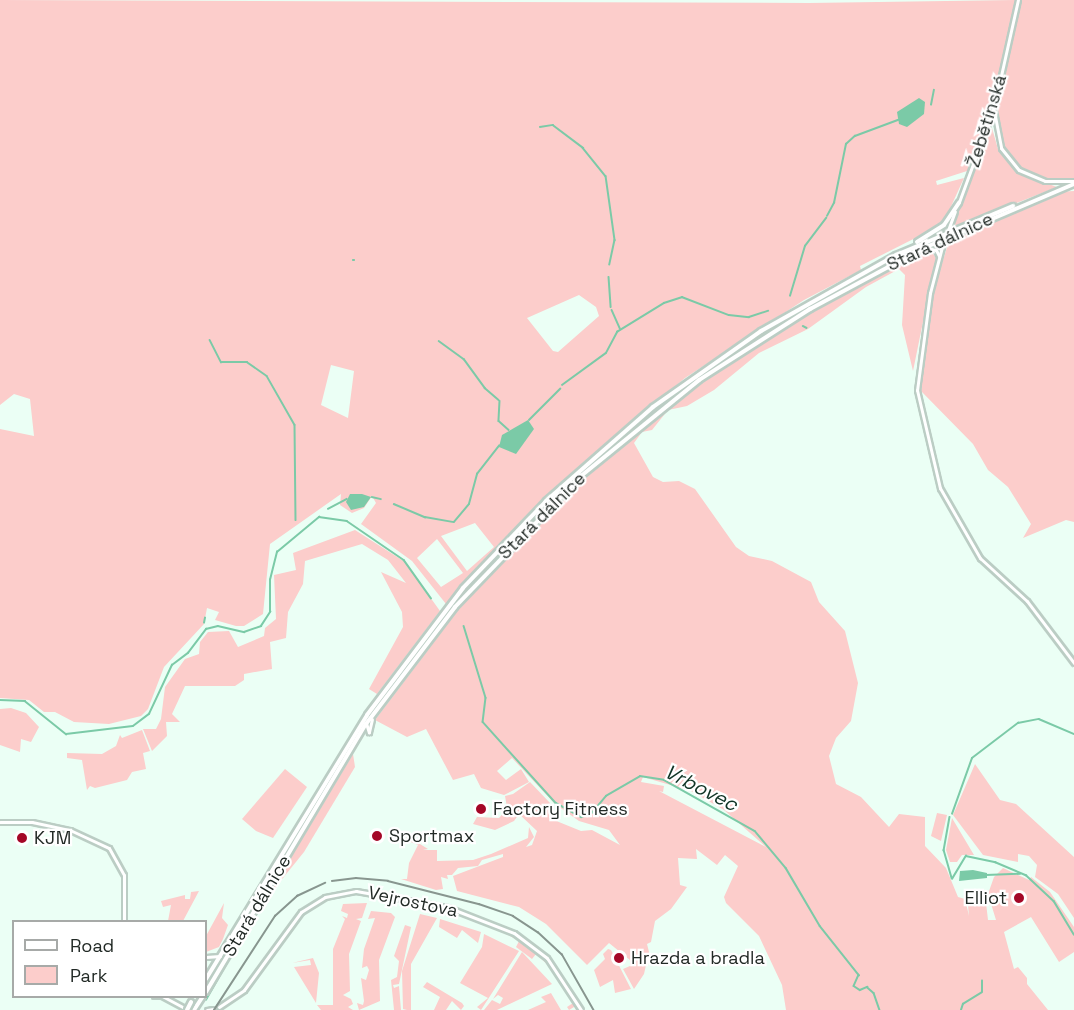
<!DOCTYPE html>
<meta charset="utf-8">
<style>
body{margin:0}
#map{position:relative;width:1074px;height:1010px;overflow:hidden;background:#ebfff5;font-family:"Space Grotesk",sans-serif}
div>[style]{position:absolute}
.green>*{inset:0;background:#fccdcb}
.water>*{inset:0;background:#7bcaa7}
.stream>*{height:1.5px;margin:-0.75px;padding:0 0.75px;transform-origin:0.75px;border-radius:0.75px;background:#7bcaa7}
.roads{filter:drop-shadow(2px 0 #bbcdc4) drop-shadow(-2px 0 #bbcdc4) drop-shadow(0 2px #bbcdc4) drop-shadow(0 -2px #bbcdc4)}
.tertiary>*{height:3px;margin:-1.5px;padding:0 1.5px;transform-origin:1.5px;border-radius:1.5px;background:#fff}
.secondary>*{height:4px;margin:-2px;padding:0 2px;transform-origin:2px;border-radius:2px;background:#fff}
.tram>*{height:1.5px;margin:-0.75px;padding:0 0.75px;transform-origin:0.75px;border-radius:0.75px;background:#88968f}
.bridges{filter:drop-shadow(2px 0 #bbcdc4) drop-shadow(-2px 0 #bbcdc4) drop-shadow(0 2px #bbcdc4) drop-shadow(0 -2px #bbcdc4)}
.secondary-bridge>*{height:4px;margin:-2px;padding:0 2px;transform-origin:2px;border-radius:2px;background:#fff}
.dots>*{width:16px;height:16px;translate:-50% -50%;box-sizing:border-box;border:3px solid #fff;border-radius:50%}
span{translate:-50% -50%;white-space:nowrap;text-align:center;line-height:1.15;-webkit-text-stroke:4.5px #fff;paint-order:stroke}
.street-label{font-size:18px;color:#222a26}
.poi-label{font-size:18px;color:#222a26}
.left{translate:0 -50%;text-align:left}
.right{translate:-100% -50%;text-align:right}
.water-label{font-size:20px;color:#103425;font-style:italic}
.legend{position:absolute;left:12px;top:920px;width:195px;height:78px;box-sizing:border-box;background:#fff;border:2px solid #a7aaa8;margin:0;padding:8px 10px;list-style:none;font-size:18px;color:#222a26}
.legend li{display:flex;align-items:center;gap:12px;height:30px}
.legend b{width:30px;border:2px solid #a7aaa8}
</style>
<div id="map">
<div class="green">
<div style="clip-path:polygon(evenodd,0 0,809px 3px,1015px 0,995px 96px,971px 166px,967px 171px,936px 181px,937px 185px,964px 178px,943px 224px,860px 266px,861px 270px,804px 300px,685px 378px,552px 491px,446px 604px,412px 561px,361px 524px,376px 503px,372px 496px,364px 508px,352px 513px,340px 505px,341px 494px,270px 544px,263px 614px,244px 626px,236px 626px,215px 620px,219px 612px,207px 608px,204px 624px,164px 667px,148px 709px,141px 716px,109px 724px,74px 722px,55px 712px,44px 712px,29px 700px,0 698px,0 429px,34px 436px,30px 399px,14px 394px,0 405px,0 0,579px 295px,596px 307px,599px 316px,558px 352px,553px 351px,527px 318px,579px 295px,0 0,331px 365px,354px 371px,348px 418px,321px 405px,331px 365px,0 0,475px 523px,494px 547px,467px 571px,441px 536px,475px 523px,0 0,437px 539px,463px 573px,441px 587px,417px 558px,437px 539px)"></div>
<div style="clip-path:polygon(1020px 0,1074px 0,1074px 178px,1046px 179px,1025px 171px,1006px 152px,1000px 138px,997px 105px)"></div>
<div style="clip-path:polygon(992px 128px,998px 149px,1011px 166px,1023px 175px,1057px 187px,956px 227px,953px 224px)"></div>
<div style="clip-path:polygon(1074px 191px,1074px 522px,1066px 520px,1023px 538px,1031px 524px,1008px 487px,988px 470px,973px 444px,921px 391px,925px 346px,933px 292px,949px 241px,1057px 192px)"></div>
<div style="clip-path:polygon(938px 238px,819px 301px,749px 342px,849px 282px)"></div>
<div style="clip-path:polygon(evenodd,925px 252px,932px 252px,936px 258px,913px 371px,902px 325px,905px 275px,899px 269px,866px 287px,808px 329px,759px 353px,714px 390px,687px 406px,668px 410px,652px 430px,642px 432px,634px 443px,653px 477px,663px 482px,679px 481px,695px 489px,736px 547px,749px 556px,772px 561px,811px 582px,819px 602px,845px 631px,858px 683px,851px 721px,836px 738px,829px 756px,836px 784px,861px 797px,889px 827px,899px 814px,925px 817px,925px 846px,946px 868px,958px 897px,965px 899px,969px 916px,967px 896px,985px 894px,988px 920px,996px 920px,988px 894px,994px 877px,1003px 868px,1029px 880px,1031px 877px,1050px 892px,1074px 927px,1074px 952px,1059px 962px,1031px 917px,1004px 932px,1014px 969px,1018px 967px,1027px 978px,1027px 984px,1048px 1010px,786px 1010px,782px 985px,759px 936px,726px 903px,724px 897px,738px 866px,725px 855px,717px 865px,696px 849px,697px 859px,678px 858px,680px 885px,687px 887px,671px 909px,655px 921px,651px 942px,647px 944px,649px 952px,644px 974px,634px 989px,623px 969px,630px 966px,630px 960px,609px 943px,587px 965px,546px 924px,519px 907px,457px 891px,453px 876px,503px 857px,503px 854px,482px 860px,478px 866px,458px 868px,452px 875px,447px 875px,448px 879px,441px 877px,443px 889px,436px 890px,401px 879px,407px 879px,409px 863px,418px 845px,406px 840px,407px 836px,428px 849px,423px 850px,437px 850px,437px 861px,473px 860px,491px 854px,528px 838px,529px 827px,534px 837px,526px 847px,532px 845px,537px 831px,519px 814px,514px 821px,495px 830px,473px 824px,477px 817px,499px 818px,506px 810px,508px 813px,505px 796px,513px 794px,530px 782px,550px 803px,549px 818px,581px 831px,592px 830px,620px 845px,609px 830px,579px 821px,555px 804px,512px 758px,497px 771px,506px 780px,521px 769px,529px 782px,504px 795px,481px 788px,474px 774px,453px 780px,426px 729px,407px 737px,375px 720px,471px 593px,522px 537px,620px 445px,700px 382px,765px 338px,857px 285px,925px 252px,643px 777px,691px 791px,724px 810px,766px 847px,659px 791px,663px 792px,664px 786px,641px 782px,643px 777px)"></div>
<div style="clip-path:polygon(355px 530px,405px 562px,440px 611px,377px 694px,369px 689px,403px 627px,402px 612px,381px 572px,406px 583px,388px 560px,362px 544px,305px 561px,303px 584px,288px 612px,286px 638px,270px 642px,272px 669px,244px 674px,244px 680px,235px 686px,185px 686px,172px 714px,180px 722px,166px 722px,167px 736px,152px 751px,143px 729px,156px 729px,161px 719px,165px 687px,185px 659px,199px 654px,200px 642px,208px 632px,229px 631px,238px 647px,264px 636px,265px 628px,276px 619px,274px 575px,296px 570px,293px 553px)"></div>
<div style="clip-path:polygon(11px 708px,26px 713px,39px 727px,31px 742px,21px 739px,20px 752px,0 745px,0 709px)"></div>
<div style="clip-path:polygon(142px 730px,150px 751px,143px 753px,146px 769px,132px 772px,127px 780px,95px 788px,90px 786px,87px 790px,82px 760px,67px 758px,67px 753px,102px 754px,116px 746px,120px 735px,122px 738px)"></div>
<div style="clip-path:polygon(353px 754px,355px 767px,304px 852px,266px 899px)"></div>
<div style="clip-path:polygon(975px 764px,1000px 800px,1016px 804px,1074px 857px,1074px 918px,1058px 894px,1035px 877px,1037px 865px,1029px 856px,1018px 854px,1018px 862px,983px 855px,953px 815px)"></div>
<div style="clip-path:polygon(285px 769px,307px 787px,273px 838px,256px 831px,242px 819px)"></div>
<div style="clip-path:polygon(937px 813px,947px 815px,941px 841px,931px 836px)"></div>
<div style="clip-path:polygon(952px 818px,974px 855px,962px 855px,957px 862px,950px 862px,946px 850px)"></div>
<div style="clip-path:polygon(199px 891px,183px 921px,168px 921px,171px 905px,163px 907px,161px 901px,185px 895px,185px 899px,190px 899px,191px 892px)"></div>
<div style="clip-path:polygon(224px 903px,222px 918px,228px 925px,223px 939px,219px 947px,206px 952px,206px 936px)"></div>
<div style="clip-path:polygon(367px 903px,362px 918px,356px 919px,361px 921px,349px 954px,350px 991px,343px 995px,351px 999px,353px 1004px,348px 1007px,353px 1010px,321px 1010px,317px 1005px,333px 1005px,333px 949px,345px 919px,342px 916px,347px 918px,348px 914px,341px 911px,343px 904px)"></div>
<div style="clip-path:polygon(371px 911px,391px 913px,395px 917px,379px 960px,380px 1001px,359px 1010px,357px 1003px,363px 1005px,364px 1001px,361px 978px,366px 980px,369px 970px,367px 966px,362px 968px,364px 949px,375px 918px,368px 919px)"></div>
<div style="clip-path:polygon(420px 914px,437px 918px,411px 964px,411px 1010px,407px 1010px,403px 1009px,402px 971px)"></div>
<div style="clip-path:polygon(440px 919px,481px 932px,478px 943px,462px 930px,457px 938px,439px 927px)"></div>
<div style="clip-path:polygon(486px 923px,520px 940px,547px 961px,562px 981px,575px 1003px,574px 1007px,569px 1010px,567px 1007px,573px 1003px,549px 966px,536px 954px,532px 959px,516px 947px,519px 941px)"></div>
<div style="clip-path:polygon(405px 925px,411px 927px,399px 984px,393px 985px,394px 988px,399px 986px,401px 1010px,394px 1010px,391px 980px,397px 977px,399px 961px,394px 956px)"></div>
<div style="clip-path:polygon(484px 934px,519px 951px,481px 1010px,477px 1007px,488px 998px,460px 983px,482px 947px)"></div>
<div style="clip-path:polygon(608px 949px,611px 950px,631px 989px,615px 993px,613px 980px,600px 987px,594px 970px,605px 959px,603px 954px)"></div>
<div style="clip-path:polygon(522px 952px,552px 984px,497px 1010px,484px 1010px,492px 1000px,500px 1004px,503px 998px,498px 995px,493px 999px)"></div>
<div style="clip-path:polygon(313px 958px,319px 973px,316px 1003px,294px 967px,311px 965px,310px 960px,292px 963px)"></div>
<div style="clip-path:polygon(427px 982px,462px 1003px,464px 1006px,461px 1010px,452px 1001px,446px 1010px,434px 1010px,440px 997px,423px 987px)"></div>
<div style="clip-path:polygon(551px 993px,561px 1010px,528px 1010px,546px 1002px,541px 997px)"></div>
</div>
<div class="water">
<div style="clip-path:polygon(919px 98px,925px 102px,924px 114px,907px 127px,899px 124px,897px 112px)"></div>
<div style="clip-path:polygon(528px 420px,534px 429px,516px 454px,499px 447px,502px 435px)"></div>
<div style="clip-path:polygon(350px 494px,362px 494px,371px 497px,364px 507px,351px 510px,346px 502px)"></div>
<div style="clip-path:polygon(973px 870px,987px 873px,987px 878px,959px 881px,960px 871px)"></div>
</div>
<div class="stream">
<div style="left:931px;top:105px;width:15px;rotate:-79deg"></div>
<div style="left:540px;top:127px;width:13px;rotate:-9deg"></div>
<div style="left:553px;top:125px;width:38px;rotate:37deg"></div>
<div style="left:583px;top:148px;width:36px;rotate:51deg"></div>
<div style="left:606px;top:176px;width:65px;rotate:82deg"></div>
<div style="left:615px;top:240px;width:25px;rotate:102deg"></div>
<div style="left:827px;top:216px;width:15px;rotate:-62deg"></div>
<div style="left:834px;top:203px;width:60px;rotate:-78.5deg"></div>
<div style="left:846px;top:144px;width:12px;rotate:-42deg"></div>
<div style="left:855px;top:136px;width:46px;rotate:-20.4deg"></div>
<div style="left:353px;top:260px;width:1px"></div>
<div style="left:609px;top:277px;width:30px;rotate:86deg"></div>
<div style="left:790px;top:296px;width:52px;rotate:-73.3deg"></div>
<div style="left:805px;top:246px;width:35px;rotate:-53deg"></div>
<div style="left:612px;top:310px;width:20px;rotate:66deg"></div>
<div style="left:803px;top:326px;width:4px;rotate:27deg"></div>
<div style="left:210px;top:340px;width:25px;rotate:63deg"></div>
<div style="left:221px;top:362px;width:26px"></div>
<div style="left:247px;top:362px;width:24px;rotate:35deg"></div>
<div style="left:267px;top:376px;width:56px;rotate:60.3deg"></div>
<div style="left:295px;top:425px;width:95px;rotate:89.4deg"></div>
<div style="left:439px;top:341px;width:31px;rotate:36deg"></div>
<div style="left:464px;top:359px;width:36px;rotate:54deg"></div>
<div style="left:485px;top:388px;width:18px;rotate:41deg"></div>
<div style="left:562px;top:385px;width:54px;rotate:-36deg"></div>
<div style="left:606px;top:353px;width:24px;rotate:-62deg"></div>
<div style="left:617px;top:332px;width:55px;rotate:-31.7deg"></div>
<div style="left:664px;top:303px;width:19px;rotate:-18deg"></div>
<div style="left:682px;top:297px;width:50px;rotate:21deg"></div>
<div style="left:729px;top:315px;width:20px;rotate:6deg"></div>
<div style="left:749px;top:317px;width:20px;rotate:-18deg"></div>
<div style="left:500px;top:401px;width:20px;rotate:93deg"></div>
<div style="left:499px;top:421px;width:13px;rotate:42deg"></div>
<div style="left:529px;top:420px;width:44px;rotate:-45deg"></div>
<div style="left:372px;top:497px;width:9px;rotate:13deg"></div>
<div style="left:394px;top:504px;width:34px;rotate:23deg"></div>
<div style="left:425px;top:517px;width:29px;rotate:10deg"></div>
<div style="left:454px;top:522px;width:23px;rotate:-50deg"></div>
<div style="left:469px;top:504px;width:31px;rotate:-75deg"></div>
<div style="left:477px;top:474px;width:36px;rotate:-52deg"></div>
<div style="left:328px;top:509px;width:21px;rotate:-28deg"></div>
<div style="left:204px;top:623px;width:5px;rotate:-79deg"></div>
<div style="left:464px;top:626px;width:75px;rotate:73deg"></div>
<div style="left:486px;top:698px;width:24px;rotate:97deg"></div>
<div style="left:483px;top:722px;width:109px;rotate:48deg"></div>
<div style="left:556px;top:803px;width:29px;rotate:29deg"></div>
<div style="left:581px;top:817px;width:10px;rotate:-17deg"></div>
<div style="left:591px;top:814px;width:23px;rotate:-50deg"></div>
<div style="left:606px;top:796px;width:39px;rotate:-30deg"></div>
<div style="left:640px;top:776px;width:24px;rotate:9deg"></div>
<div style="left:664px;top:780px;width:104px;rotate:29.3deg"></div>
<div style="left:755px;top:831px;width:48px;rotate:50deg"></div>
<div style="left:786px;top:868px;width:67px;rotate:59.6deg"></div>
<div style="left:820px;top:926px;width:63px;rotate:51.5deg"></div>
<div style="left:859px;top:975px;width:12px;rotate:114deg"></div>
<div style="left:854px;top:986px;width:7px;rotate:34deg"></div>
<div style="left:860px;top:990px;width:8px;rotate:-23deg"></div>
<div style="left:867px;top:987px;width:9px;rotate:41deg"></div>
<div style="left:874px;top:993px;width:18px;rotate:71deg"></div>
<div style="left:0;top:700px;width:25px;rotate:2deg"></div>
<div style="left:25px;top:701px;width:53px;rotate:38.8deg"></div>
<div style="left:66px;top:734px;width:67px;rotate:-6.8deg"></div>
<div style="left:133px;top:726px;width:20px;rotate:-37deg"></div>
<div style="left:149px;top:714px;width:54px;rotate:-64.9deg"></div>
<div style="left:172px;top:665px;width:20px;rotate:-37deg"></div>
<div style="left:188px;top:653px;width:30px;rotate:-53deg"></div>
<div style="left:206px;top:629px;width:12px;rotate:-14deg"></div>
<div style="left:218px;top:626px;width:27px;rotate:13deg"></div>
<div style="left:244px;top:632px;width:18px;rotate:-19deg"></div>
<div style="left:261px;top:626px;width:17px;rotate:-57deg"></div>
<div style="left:270px;top:612px;width:32px;rotate:-90deg"></div>
<div style="left:270px;top:580px;width:29px;rotate:-76deg"></div>
<div style="left:277px;top:552px;width:55px;rotate:-39.8deg"></div>
<div style="left:319px;top:517px;width:28px;rotate:8deg"></div>
<div style="left:347px;top:521px;width:69px;rotate:34.4deg"></div>
<div style="left:404px;top:560px;width:47px;rotate:54.6deg"></div>
<div style="left:952px;top:814px;width:59px;rotate:-70.3deg"></div>
<div style="left:972px;top:758px;width:58px;rotate:-37.3deg"></div>
<div style="left:1018px;top:723px;width:21px;rotate:-11deg"></div>
<div style="left:1039px;top:719px;width:38px;rotate:23deg"></div>
<div style="left:950px;top:817px;width:34px;rotate:100deg"></div>
<div style="left:944px;top:850px;width:29px;rotate:74deg"></div>
<div style="left:986px;top:875px;width:34px;rotate:-2deg"></div>
<div style="left:952px;top:879px;width:27px;rotate:-59deg"></div>
<div style="left:966px;top:856px;width:30px;rotate:12deg"></div>
<div style="left:995px;top:862px;width:34px;rotate:23deg"></div>
<div style="left:1026px;top:875px;width:38px;rotate:43deg"></div>
<div style="left:1054px;top:901px;width:39px;rotate:59deg"></div>
<div style="left:206px;top:1000px;width:43px;rotate:-60.4deg"></div>
<div style="left:961px;top:1010px;width:6px;rotate:-72deg"></div>
<div style="left:963px;top:1004px;width:22px;rotate:-32deg"></div>
<div style="left:982px;top:992px;width:11px;rotate:-90deg"></div>
</div>
<div class="roads">
<div class="tertiary">
<div style="left:994px;top:111px;width:38px;rotate:79deg"></div>
<div style="left:1001px;top:148px;width:28px;rotate:51deg"></div>
<div style="left:1019px;top:170px;width:28px;rotate:23deg"></div>
<div style="left:1045px;top:181px;width:29px"></div>
<div style="left:959px;top:202px;width:101px;rotate:-69.8deg"></div>
<div style="left:994px;top:107px;width:110px;rotate:-77.4deg"></div>
<div style="left:947px;top:233px;width:23px;rotate:-70deg"></div>
<div style="left:944px;top:239px;width:56px;rotate:104.5deg"></div>
<div style="left:930px;top:293px;width:98px;rotate:97.6deg"></div>
<div style="left:917px;top:390px;width:101px;rotate:76.8deg"></div>
<div style="left:940px;top:488px;width:81px;rotate:60.3deg"></div>
<div style="left:980px;top:558px;width:64px;rotate:42.5deg"></div>
<div style="left:1027px;top:601px;width:78px;rotate:52.8deg"></div>
<div style="left:926px;top:248px;width:10px;rotate:11deg"></div>
<div style="left:936px;top:250px;width:7px;rotate:63deg"></div>
<div style="left:366px;top:723px;width:10px;rotate:73deg"></div>
<div style="left:369px;top:732px;width:13px;rotate:-77deg"></div>
<div style="left:0;top:822px;width:32px"></div>
<div style="left:32px;top:822px;width:39px;rotate:12deg"></div>
<div style="left:70px;top:830px;width:43px;rotate:24.8deg"></div>
<div style="left:109px;top:848px;width:31px;rotate:61deg"></div>
<div style="left:124px;top:875px;width:47px;rotate:90deg"></div>
<div style="left:206px;top:957px;width:14px;rotate:-4deg"></div>
<div style="left:154px;top:996px;width:7px"></div>
<div style="left:162px;top:996px;width:26px;rotate:28deg"></div>
<div style="left:219px;top:1007px;width:30px;rotate:-34deg"></div>
<div style="left:244px;top:990px;width:97px;rotate:-53.8deg"></div>
<div style="left:301px;top:912px;width:28px;rotate:-32deg"></div>
<div style="left:325px;top:897px;width:32px;rotate:-11deg"></div>
<div style="left:356px;top:891px;width:92px;rotate:10deg"></div>
<div style="left:447px;top:907px;width:72px;rotate:21.2deg"></div>
<div style="left:514px;top:933px;width:41px;rotate:37.1deg"></div>
<div style="left:547px;top:958px;width:62px;rotate:56.8deg"></div>
<div style="left:207px;top:1010px;width:6px;rotate:-9deg"></div>
</div>
<div class="secondary">
<div style="left:917px;top:242px;width:32px;rotate:-32deg"></div>
<div style="left:944px;top:225px;width:27px;rotate:-56deg"></div>
<div style="left:206px;top:979px;width:309px;rotate:-58.6deg"></div>
<div style="left:367px;top:715px;width:159px;rotate:-52.9deg"></div>
<div style="left:463px;top:588px;width:120px;rotate:-46.3deg"></div>
<div style="left:546px;top:501px;width:142px;rotate:-41.3deg"></div>
<div style="left:653px;top:407px;width:132px;rotate:-35.1deg"></div>
<div style="left:761px;top:331px;width:155px;rotate:-29.4deg"></div>
<div style="left:896px;top:255px;width:127px;rotate:-22.7deg"></div>
<div style="left:206px;top:992px;width:312px;rotate:-59.2deg"></div>
<div style="left:366px;top:724px;width:147px;rotate:-52.7deg"></div>
<div style="left:455px;top:607px;width:182px;rotate:-46.1deg"></div>
<div style="left:581px;top:476px;width:152px;rotate:-39.1deg"></div>
<div style="left:699px;top:380px;width:132px;rotate:-32.6deg"></div>
<div style="left:810px;top:309px;width:129px;rotate:-28.2deg"></div>
<div style="left:924px;top:248px;width:163px;rotate:-23.1deg"></div>
<div style="left:194px;top:1010px;width:17px;rotate:-57deg"></div>
</div>
</div>
<div class="tram">
<div style="left:332px;top:881px;width:24px;rotate:-7deg"></div>
<div style="left:356px;top:878px;width:32px;rotate:5deg"></div>
<div style="left:388px;top:881px;width:94px;rotate:14.2deg"></div>
<div style="left:479px;top:904px;width:36px;rotate:19deg"></div>
<div style="left:513px;top:916px;width:30px;rotate:33deg"></div>
<div style="left:538px;top:932px;width:33px;rotate:43deg"></div>
<div style="left:562px;top:954px;width:64px;rotate:60.3deg"></div>
<div style="left:214px;top:1010px;width:112px;rotate:-57deg"></div>
<div style="left:275px;top:916px;width:30px;rotate:-42deg"></div>
<div style="left:297px;top:896px;width:31px;rotate:-25deg"></div>
</div>
<div class="bridges">
<div class="secondary-bridge">
<div style="left:187px;top:1010px;width:9px;rotate:-63deg"></div>
</div>
</div>
<div class="dots">
<div style="left:481px;top:809px;background:#a40727"></div>
<div style="left:377px;top:836px;background:#a40727"></div>
<div style="left:22px;top:838px;background:#a40727"></div>
<div style="left:1019px;top:898px;background:#a40727"></div>
<div style="left:619px;top:958px;background:#a40727"></div>
</div>
<div class="street-label">
<span style="left:987px;top:121px;rotate:-73deg">Žebětínská</span>
<span style="left:940px;top:242px;rotate:-25deg">Stará dálnice</span>
<span style="left:542px;top:516px;rotate:-45deg">Stará dálnice</span>
<span style="left:413px;top:902px;rotate:12deg">Vejrostova</span>
<span style="left:257px;top:906px;rotate:-59deg">Stará dálnice</span>
</div>
<div class="poi-label">
<span class="left" style="left:493px;top:809px">Factory Fitness</span>
<span class="left" style="left:389px;top:836px">Sportmax</span>
<span class="left" style="left:34px;top:838px">KJM</span>
<span class="right" style="left:1007px;top:898px">Elliot</span>
<span class="left" style="left:631px;top:958px">Hrazda a bradla</span>
</div>
<div class="water-label">
<span style="left:701px;top:788px;rotate:27deg">Vrbovec</span>
</div>
<ul class="legend">
<li><b style="height:8px;background:#fff"></b>Road</li>
<li><b style="height:16px;background:#fccdcb"></b>Park</li>
</ul>
</div>
